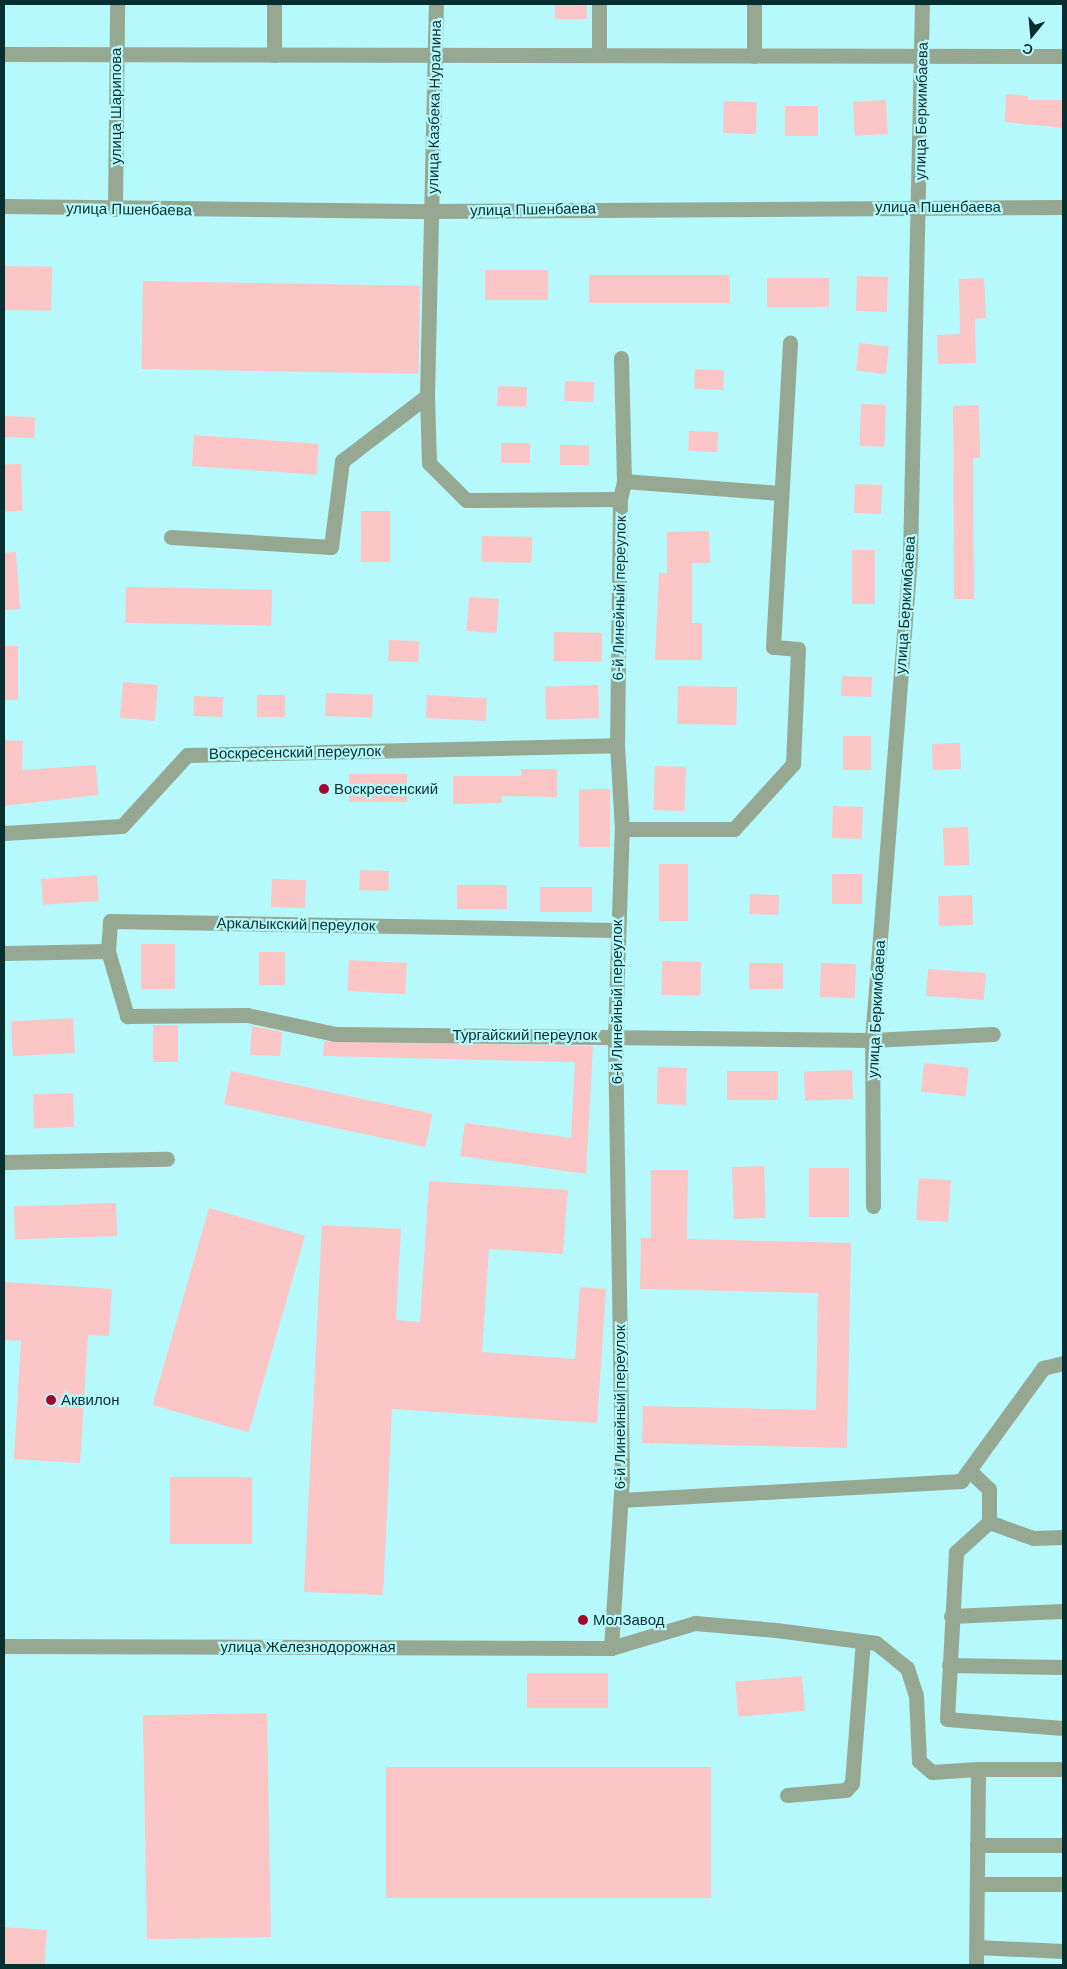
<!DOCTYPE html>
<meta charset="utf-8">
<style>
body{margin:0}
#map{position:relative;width:1067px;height:1969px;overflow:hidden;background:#b6f9fc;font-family:Helvetica,sans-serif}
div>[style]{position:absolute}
.building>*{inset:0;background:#fbc6c5;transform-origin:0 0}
.minor>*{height:15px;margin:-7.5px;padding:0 7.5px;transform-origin:7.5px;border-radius:7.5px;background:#97a892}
.dots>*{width:14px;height:14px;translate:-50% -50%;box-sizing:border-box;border:2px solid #b6f9fc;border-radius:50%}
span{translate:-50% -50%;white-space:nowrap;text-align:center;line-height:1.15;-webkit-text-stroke:4.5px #b6f9fc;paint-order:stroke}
.street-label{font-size:15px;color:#082f30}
.poi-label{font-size:15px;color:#082f30}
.left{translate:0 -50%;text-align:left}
.frame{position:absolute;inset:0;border:5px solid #082f30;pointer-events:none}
.north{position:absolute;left:1007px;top:10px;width:50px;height:50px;-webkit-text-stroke:4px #b6f9fc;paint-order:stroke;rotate:197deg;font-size:14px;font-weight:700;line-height:20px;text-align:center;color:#082f30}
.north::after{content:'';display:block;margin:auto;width:18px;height:22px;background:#082f30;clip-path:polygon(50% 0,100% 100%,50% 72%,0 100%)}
</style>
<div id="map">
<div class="building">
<div style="left:555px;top:4px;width:32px;height:15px"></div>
<div style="clip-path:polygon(1006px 94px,1028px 96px,1028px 100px,1063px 100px,1063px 128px,1005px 122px)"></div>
<div style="left:886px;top:100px;width:34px;height:33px;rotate:87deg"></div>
<div style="left:724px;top:101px;width:33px;height:32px;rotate:2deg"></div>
<div style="left:785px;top:106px;width:33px;height:30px"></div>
<div style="left:4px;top:266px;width:48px;height:44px;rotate:1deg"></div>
<div style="left:485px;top:270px;width:63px;height:30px"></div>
<div style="left:730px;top:275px;width:28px;height:141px;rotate:90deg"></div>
<div style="left:857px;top:276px;width:31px;height:35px;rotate:2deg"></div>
<div style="left:767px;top:278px;width:62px;height:29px"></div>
<div style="clip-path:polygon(984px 278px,986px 318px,975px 319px,976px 363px,938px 364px,937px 335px,960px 334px,959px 279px)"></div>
<div style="left:143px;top:281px;width:277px;height:88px;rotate:1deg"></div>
<div style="left:859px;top:343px;width:30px;height:28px;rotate:6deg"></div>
<div style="left:695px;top:369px;width:29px;height:20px;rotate:2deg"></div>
<div style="left:565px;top:381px;width:29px;height:20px;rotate:2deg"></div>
<div style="left:498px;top:386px;width:29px;height:20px;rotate:2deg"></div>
<div style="left:861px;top:404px;width:25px;height:42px;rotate:2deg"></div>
<div style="clip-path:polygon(979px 405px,980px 458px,973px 458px,974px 599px,954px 599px,953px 406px)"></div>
<div style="left:5px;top:416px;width:30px;height:21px;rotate:2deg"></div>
<div style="left:689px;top:431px;width:29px;height:20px;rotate:2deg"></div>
<div style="left:194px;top:435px;width:125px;height:31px;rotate:4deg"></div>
<div style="left:501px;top:443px;width:29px;height:20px"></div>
<div style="left:560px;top:445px;width:29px;height:20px"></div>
<div style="left:21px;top:464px;width:47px;height:17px;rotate:88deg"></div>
<div style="left:855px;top:484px;width:27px;height:29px;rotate:2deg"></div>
<div style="left:361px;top:511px;width:29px;height:51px"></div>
<div style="clip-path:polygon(709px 531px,710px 563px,692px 563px,692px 623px,702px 623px,702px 660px,655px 660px,659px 573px,667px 573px,667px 532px)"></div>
<div style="left:482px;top:536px;width:50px;height:26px;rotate:1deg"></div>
<div style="left:852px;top:550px;width:23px;height:54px"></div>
<div style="clip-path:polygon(16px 552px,20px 609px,4px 610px,4px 553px)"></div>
<div style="left:126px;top:587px;width:146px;height:36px;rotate:1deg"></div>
<div style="left:469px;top:597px;width:30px;height:34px;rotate:4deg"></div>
<div style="left:554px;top:632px;width:48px;height:29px;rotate:1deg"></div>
<div style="left:389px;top:640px;width:30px;height:21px;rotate:2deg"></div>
<div style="left:4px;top:646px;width:14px;height:54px"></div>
<div style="left:842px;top:676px;width:30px;height:20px;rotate:2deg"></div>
<div style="left:123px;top:682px;width:35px;height:36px;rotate:5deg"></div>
<div style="left:598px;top:685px;width:33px;height:53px;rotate:88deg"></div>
<div style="left:678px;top:686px;width:59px;height:38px;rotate:1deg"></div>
<div style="left:326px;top:693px;width:47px;height:23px;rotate:2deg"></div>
<div style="left:257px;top:695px;width:28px;height:22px"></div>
<div style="left:427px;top:695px;width:60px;height:23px;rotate:3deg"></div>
<div style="left:194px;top:696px;width:29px;height:20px;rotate:2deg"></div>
<div style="left:843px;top:736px;width:28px;height:34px"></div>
<div style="clip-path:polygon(4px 740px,23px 741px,22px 770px,96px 765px,98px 795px,4px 806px)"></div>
<div style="left:960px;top:743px;width:26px;height:28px;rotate:88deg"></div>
<div style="left:655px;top:766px;width:31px;height:44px;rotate:2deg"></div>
<div style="clip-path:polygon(521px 769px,557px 769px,557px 797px,502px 796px,502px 803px,453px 804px,453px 776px,521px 776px)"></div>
<div style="left:349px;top:774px;width:58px;height:28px"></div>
<div style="left:579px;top:789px;width:31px;height:58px"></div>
<div style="left:833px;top:806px;width:30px;height:32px;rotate:2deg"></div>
<div style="left:968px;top:827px;width:38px;height:25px;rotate:88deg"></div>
<div style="left:659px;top:864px;width:29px;height:57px"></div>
<div style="left:360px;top:870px;width:29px;height:20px;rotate:2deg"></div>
<div style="left:832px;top:874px;width:30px;height:30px"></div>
<div style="left:97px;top:875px;width:26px;height:56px;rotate:86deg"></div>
<div style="left:272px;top:879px;width:34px;height:28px;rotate:2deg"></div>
<div style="left:457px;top:885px;width:50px;height:24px"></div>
<div style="left:540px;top:887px;width:52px;height:25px"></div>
<div style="left:750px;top:894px;width:29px;height:20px;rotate:2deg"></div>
<div style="left:972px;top:895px;width:30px;height:34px;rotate:88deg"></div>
<div style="left:141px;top:944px;width:34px;height:45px"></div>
<div style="left:285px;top:952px;width:33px;height:26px;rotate:90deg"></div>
<div style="left:349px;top:960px;width:58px;height:31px;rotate:3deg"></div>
<div style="left:662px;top:961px;width:39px;height:34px;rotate:1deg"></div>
<div style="left:749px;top:963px;width:34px;height:26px"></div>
<div style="left:821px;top:963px;width:35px;height:34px;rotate:2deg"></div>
<div style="left:928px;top:969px;width:58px;height:27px;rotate:4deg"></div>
<div style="left:73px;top:1018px;width:35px;height:62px;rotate:87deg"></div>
<div style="left:153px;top:1025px;width:25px;height:37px"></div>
<div style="clip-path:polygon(252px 1026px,282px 1032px,280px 1056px,250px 1055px)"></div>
<div style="clip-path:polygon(324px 1041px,593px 1046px,586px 1174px,460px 1156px,465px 1123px,571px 1138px,575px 1062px,323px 1056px)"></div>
<div style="left:924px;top:1063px;width:45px;height:29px;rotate:6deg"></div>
<div style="left:658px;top:1067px;width:29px;height:37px;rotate:2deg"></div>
<div style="left:852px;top:1070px;width:29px;height:48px;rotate:88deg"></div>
<div style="left:231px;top:1071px;width:206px;height:34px;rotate:12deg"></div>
<div style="left:727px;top:1071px;width:51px;height:29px"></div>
<div style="left:73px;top:1093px;width:34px;height:40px;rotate:88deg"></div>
<div style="left:764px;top:1166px;width:52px;height:32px;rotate:88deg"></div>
<div style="left:849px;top:1168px;width:49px;height:40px;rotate:90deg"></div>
<div style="clip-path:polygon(651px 1170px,688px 1170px,687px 1239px,851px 1243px,847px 1448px,642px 1443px,643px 1406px,816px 1410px,818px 1293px,640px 1289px,641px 1238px,651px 1238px)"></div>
<div style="left:919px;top:1178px;width:32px;height:42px;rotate:4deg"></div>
<div style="clip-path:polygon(429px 1181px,568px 1190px,563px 1254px,489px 1249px,482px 1352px,575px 1359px,580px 1287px,606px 1289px,597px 1423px,392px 1409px,383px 1595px,304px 1592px,322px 1225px,401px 1229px,396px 1320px,420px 1322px)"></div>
<div style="left:116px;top:1203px;width:33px;height:102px;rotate:88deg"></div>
<div style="left:209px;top:1208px;width:100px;height:205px;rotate:16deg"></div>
<div style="clip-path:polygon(4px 1282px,112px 1289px,109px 1336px,88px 1335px,80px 1463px,14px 1459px,21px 1341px,4px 1340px)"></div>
<div style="left:252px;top:1477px;width:67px;height:82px;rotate:90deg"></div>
<div style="left:527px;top:1673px;width:81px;height:35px"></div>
<div style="left:802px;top:1676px;width:35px;height:67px;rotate:85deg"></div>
<div style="left:267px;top:1713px;width:224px;height:124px;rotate:89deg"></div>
<div style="left:711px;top:1767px;width:131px;height:325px;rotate:90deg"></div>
<div style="left:4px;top:1927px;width:43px;height:38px;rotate:4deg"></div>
</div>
<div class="minor">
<div style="left:274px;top:4px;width:51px;rotate:90deg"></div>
<div style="left:754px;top:4px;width:52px;rotate:90deg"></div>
<div style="left:4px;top:54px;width:1059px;rotate:0.11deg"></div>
<div style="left:599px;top:55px;width:51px;rotate:-90deg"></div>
<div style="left:4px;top:206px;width:427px;rotate:0.7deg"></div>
<div style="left:431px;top:211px;width:632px;rotate:-0.36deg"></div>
<div style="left:115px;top:209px;width:205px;rotate:-89.4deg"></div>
<div style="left:427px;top:396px;width:67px;rotate:88.3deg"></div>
<div style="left:429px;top:463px;width:52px;rotate:45deg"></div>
<div style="left:466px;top:500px;width:154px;rotate:-0.4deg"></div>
<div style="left:624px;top:481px;width:156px;rotate:4.4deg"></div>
<div style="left:171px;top:537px;width:160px;rotate:3.6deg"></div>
<div style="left:331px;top:547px;width:87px;rotate:-82.7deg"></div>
<div style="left:342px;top:461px;width:107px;rotate:-37.4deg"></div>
<div style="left:427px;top:396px;width:392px;rotate:-88.7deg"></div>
<div style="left:622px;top:829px;width:112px"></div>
<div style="left:734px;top:829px;width:88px;rotate:-47.8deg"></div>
<div style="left:793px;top:764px;width:115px;rotate:-87.5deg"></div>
<div style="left:798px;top:649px;width:25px;rotate:-175deg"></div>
<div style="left:773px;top:647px;width:305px;rotate:-86.8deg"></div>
<div style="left:4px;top:833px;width:118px;rotate:-3.4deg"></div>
<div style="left:122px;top:826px;width:96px;rotate:-47.5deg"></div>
<div style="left:187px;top:755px;width:430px;rotate:-1.3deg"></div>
<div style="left:108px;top:951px;width:68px;rotate:73.7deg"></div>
<div style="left:127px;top:1016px;width:120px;rotate:-0.5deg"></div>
<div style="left:247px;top:1015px;width:91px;rotate:12.1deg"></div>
<div style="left:336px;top:1034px;width:536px;rotate:0.64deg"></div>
<div style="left:872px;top:1040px;width:121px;rotate:-2.8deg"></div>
<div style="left:4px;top:953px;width:104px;rotate:-1.1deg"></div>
<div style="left:108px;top:951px;width:30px;rotate:-86deg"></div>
<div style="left:110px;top:921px;width:506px;rotate:1.02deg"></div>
<div style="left:4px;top:1162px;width:163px;rotate:-1.1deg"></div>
<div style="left:873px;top:1206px;width:166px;rotate:-90.3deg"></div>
<div style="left:872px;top:1040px;width:484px;rotate:-85.5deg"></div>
<div style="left:910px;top:557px;width:553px;rotate:-88.76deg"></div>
<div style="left:969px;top:1470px;width:28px;rotate:44deg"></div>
<div style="left:989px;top:1489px;width:33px;rotate:90deg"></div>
<div style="left:989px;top:1522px;width:45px;rotate:137.7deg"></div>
<div style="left:956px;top:1552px;width:167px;rotate:93.1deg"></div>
<div style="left:947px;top:1719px;width:116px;rotate:4.4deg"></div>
<div style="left:621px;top:1500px;width:341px;rotate:-3.2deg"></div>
<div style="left:961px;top:1481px;width:140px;rotate:-54deg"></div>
<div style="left:1043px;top:1368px;width:21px;rotate:-14deg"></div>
<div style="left:989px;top:1522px;width:47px;rotate:20deg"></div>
<div style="left:1033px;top:1538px;width:30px;rotate:-2deg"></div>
<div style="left:951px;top:1616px;width:112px;rotate:-2.6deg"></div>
<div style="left:4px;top:1646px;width:607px;rotate:0.19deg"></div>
<div style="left:611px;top:1648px;width:88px;rotate:-16.6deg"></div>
<div style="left:695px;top:1623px;width:81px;rotate:4.9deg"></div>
<div style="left:776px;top:1630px;width:101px;rotate:7.4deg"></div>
<div style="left:876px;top:1643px;width:40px;rotate:39deg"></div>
<div style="left:907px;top:1668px;width:28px;rotate:72deg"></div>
<div style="left:916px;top:1695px;width:66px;rotate:87.4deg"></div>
<div style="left:919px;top:1761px;width:17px;rotate:40deg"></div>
<div style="left:932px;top:1772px;width:46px;rotate:-3.7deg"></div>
<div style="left:611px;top:1648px;width:168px;rotate:-86.3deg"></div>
<div style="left:622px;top:1480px;width:445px;rotate:-90.9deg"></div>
<div style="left:615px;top:1035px;width:206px;rotate:-88.1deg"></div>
<div style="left:622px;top:829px;width:84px;rotate:-93.4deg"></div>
<div style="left:617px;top:745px;width:246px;rotate:-89.3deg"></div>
<div style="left:620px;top:499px;width:18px;rotate:-77deg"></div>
<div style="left:624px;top:481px;width:123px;rotate:-91.4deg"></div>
<div style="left:949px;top:1665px;width:114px;rotate:1deg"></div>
<div style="left:787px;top:1795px;width:59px;rotate:-4.8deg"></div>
<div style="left:846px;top:1790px;width:9px;rotate:-49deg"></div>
<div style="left:852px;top:1783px;width:142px;rotate:-85.6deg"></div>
<div style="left:977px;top:1845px;width:86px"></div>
<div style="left:977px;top:1884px;width:86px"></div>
<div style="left:976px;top:1947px;width:87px;rotate:2.6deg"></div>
<div style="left:976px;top:1965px;width:196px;rotate:-89.4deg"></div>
<div style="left:978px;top:1769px;width:85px"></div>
</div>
<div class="dots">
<div style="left:324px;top:789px;background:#a4062b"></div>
<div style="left:51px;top:1400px;background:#a4062b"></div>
<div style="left:583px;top:1620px;background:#a4062b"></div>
</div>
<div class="street-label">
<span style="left:116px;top:106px;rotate:-90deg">улица Шарипова</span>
<span style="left:434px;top:107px;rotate:-89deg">улица Казбека Нуралина</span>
<span style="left:921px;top:111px;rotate:-89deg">улица Беркимбаева</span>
<span style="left:938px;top:207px">улица Пшенбаева</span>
<span style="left:129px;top:209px;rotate:1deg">улица Пшенбаева</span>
<span style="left:533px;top:209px;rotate:-1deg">улица Пшенбаева</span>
<span style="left:619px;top:598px;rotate:-89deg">6-й Линейный переулок</span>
<span style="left:905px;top:605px;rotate:-86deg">улица Беркимбаева</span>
<span style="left:295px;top:752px;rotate:-1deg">Воскресенский переулок</span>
<span style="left:296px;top:924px;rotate:1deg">Аркалыкский переулок</span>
<span style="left:617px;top:1002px;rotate:-90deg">6-й Линейный переулок</span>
<span style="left:876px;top:1009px;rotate:-87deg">улица Беркимбаева</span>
<span style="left:525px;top:1035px">Тургайский переулок</span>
<span style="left:620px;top:1407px;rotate:-90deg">6-й Линейный переулок</span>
<span style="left:308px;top:1647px">улица Железнодорожная</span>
</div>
<div class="poi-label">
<span class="left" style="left:334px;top:789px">Воскресенский</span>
<span class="left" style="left:61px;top:1400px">Аквилон</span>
<span class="left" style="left:593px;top:1620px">МолЗавод</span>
</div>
<div class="frame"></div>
<div class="north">С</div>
</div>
